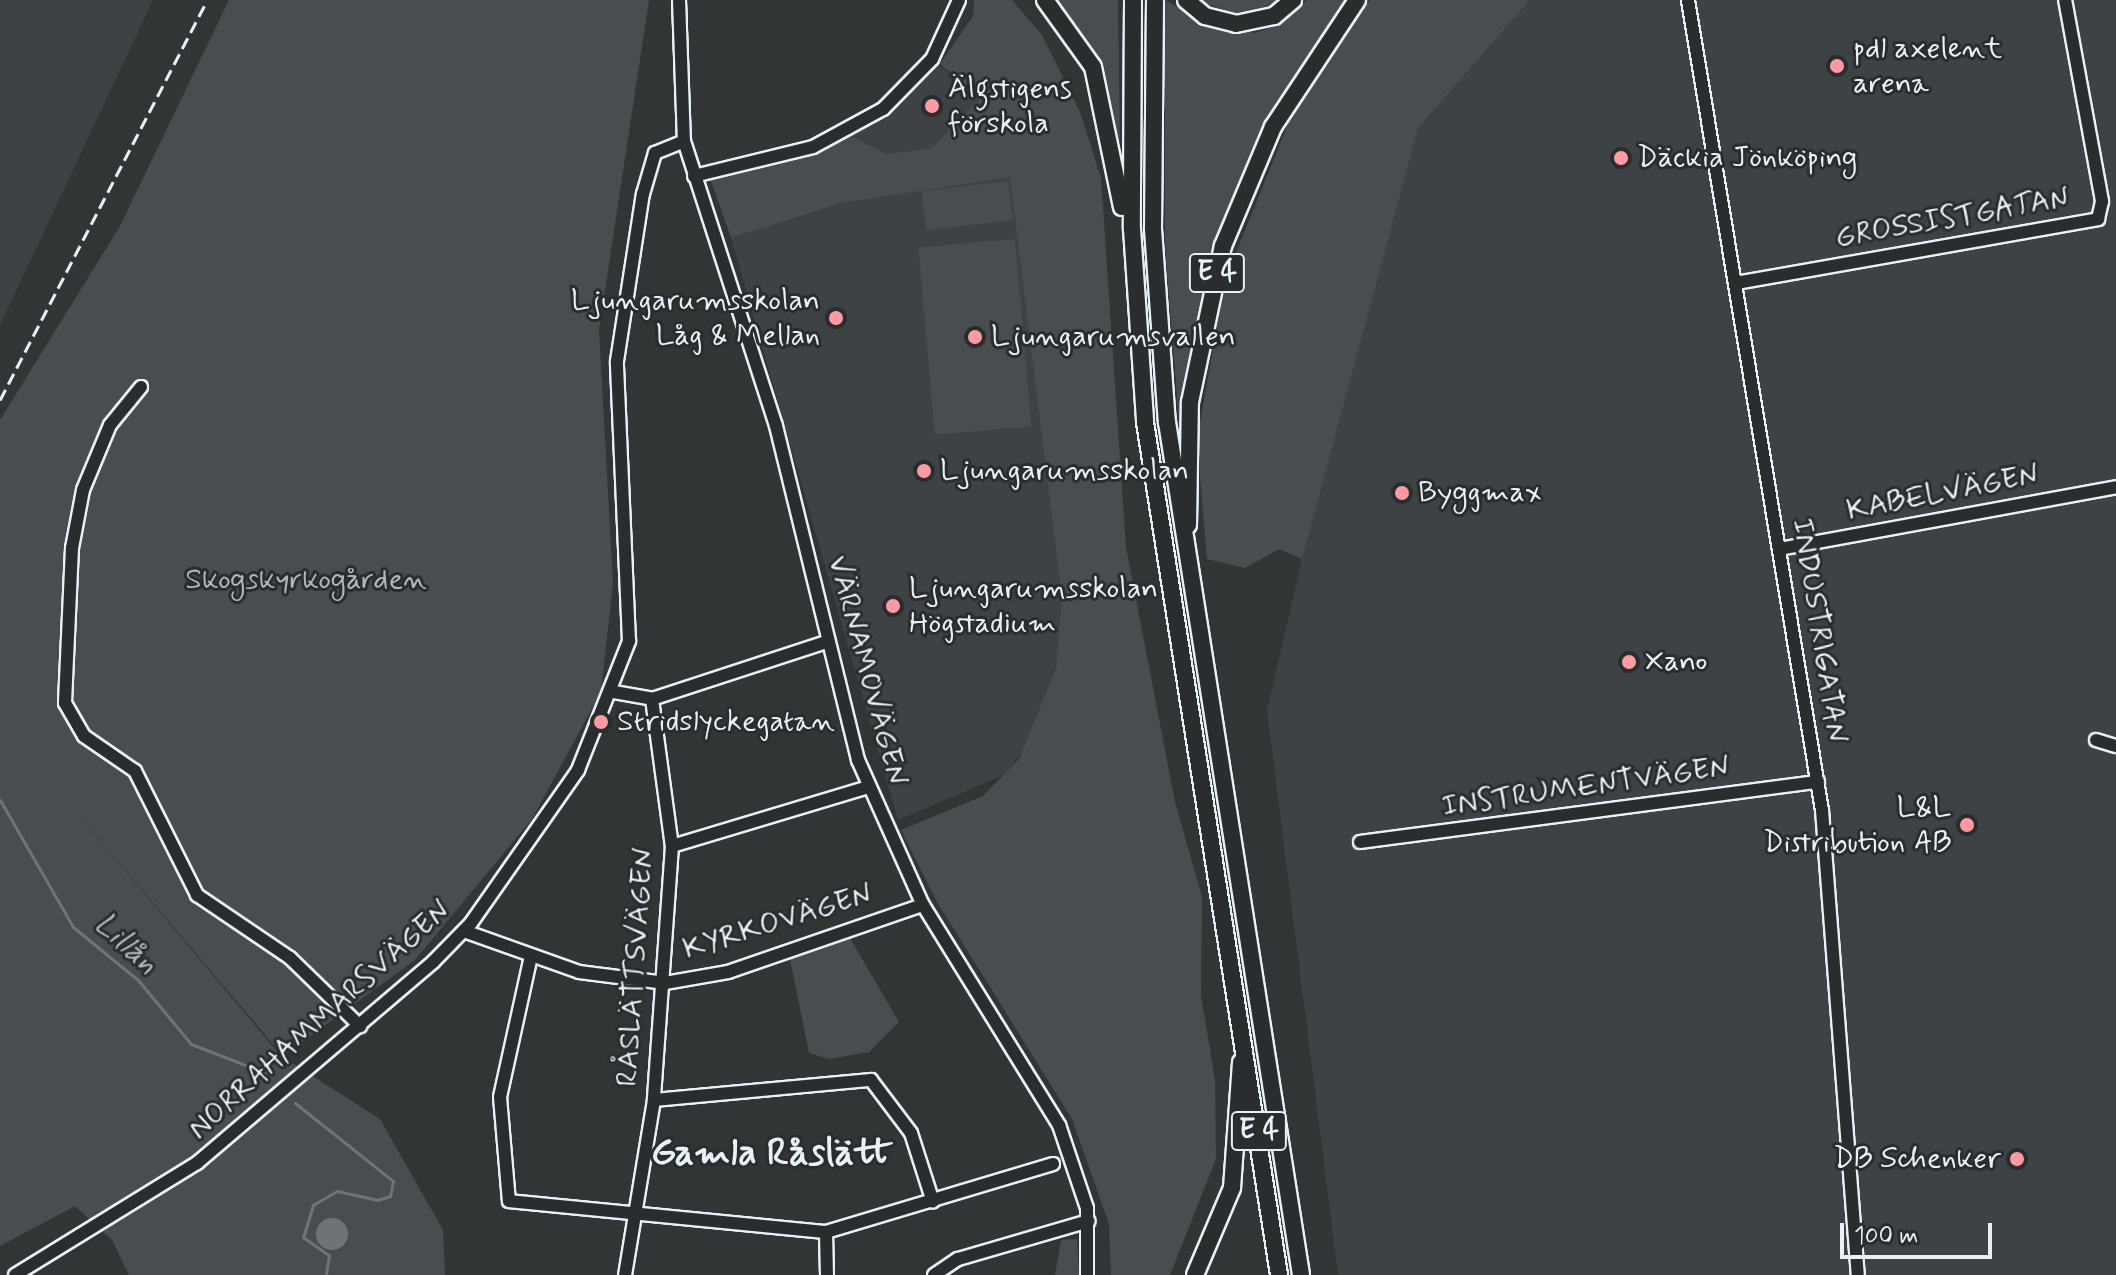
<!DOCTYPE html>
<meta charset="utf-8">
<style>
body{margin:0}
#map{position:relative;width:2116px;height:1275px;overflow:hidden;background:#323536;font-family:Mynerve,sans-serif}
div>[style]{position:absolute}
.built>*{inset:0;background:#3f4244}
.green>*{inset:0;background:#494d4f;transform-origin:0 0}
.water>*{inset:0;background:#6e7376}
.round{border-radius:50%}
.stream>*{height:3px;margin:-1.5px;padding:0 1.5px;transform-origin:1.5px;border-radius:1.5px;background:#6e7376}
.roads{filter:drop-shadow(2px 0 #e8f1f8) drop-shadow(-2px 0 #e8f1f8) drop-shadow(0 2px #e8f1f8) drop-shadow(0 -2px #e8f1f8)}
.minor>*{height:12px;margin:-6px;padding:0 6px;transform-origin:6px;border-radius:6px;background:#2a2d2e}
.highway>*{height:16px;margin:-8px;padding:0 8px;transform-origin:8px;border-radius:8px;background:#2a2d2e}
.rail>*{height:3px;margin-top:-1.5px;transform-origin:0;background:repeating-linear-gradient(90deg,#e8f1f8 0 12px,transparent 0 18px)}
.dots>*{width:22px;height:22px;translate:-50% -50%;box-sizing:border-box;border:4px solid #2a2d2e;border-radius:50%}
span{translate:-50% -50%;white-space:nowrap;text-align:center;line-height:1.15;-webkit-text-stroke:6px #2a2d2e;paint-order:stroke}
.shield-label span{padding:2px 6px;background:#2a2d2e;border:2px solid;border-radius:6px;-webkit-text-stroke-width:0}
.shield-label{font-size:28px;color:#e8f1f8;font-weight:700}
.poi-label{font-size:30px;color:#e8f1f8}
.left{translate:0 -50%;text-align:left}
.right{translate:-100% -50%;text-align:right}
.street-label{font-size:30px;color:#e8f1f8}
.park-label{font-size:30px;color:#b0b8bd}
.water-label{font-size:32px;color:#b1b8be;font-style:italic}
.district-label{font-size:38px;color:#e8f1f8;font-weight:700}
.scale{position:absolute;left:1840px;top:1223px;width:152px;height:36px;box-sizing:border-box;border:4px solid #e8f1f8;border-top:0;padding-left:10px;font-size:24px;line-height:28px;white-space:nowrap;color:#e8f1f8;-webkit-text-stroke:6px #2a2d2e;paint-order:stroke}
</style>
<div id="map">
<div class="built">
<div style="clip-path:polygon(0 0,153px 0,0 325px)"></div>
<div style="clip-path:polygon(1530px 0,2116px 0,2116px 1275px,1338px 1275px,1267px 710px,1337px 408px,1418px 128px)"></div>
<div style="clip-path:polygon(934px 62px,982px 98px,933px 148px,887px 154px,846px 133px)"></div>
<div style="clip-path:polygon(1011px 176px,1063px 597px,1057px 668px,1029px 743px,1004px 775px,898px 820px,731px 238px,839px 203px)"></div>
</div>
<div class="green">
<div style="clip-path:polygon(229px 0,649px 0,599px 330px,613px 583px,601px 692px,532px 819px,415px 960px,283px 1056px,64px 798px,281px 1056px,380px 1119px,443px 1230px,445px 1275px,129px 1275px,112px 1240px,75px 1206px,0 1246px,0 420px,120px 226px)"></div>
<div style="clip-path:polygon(974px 0,1012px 0,1042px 35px,1080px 112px,1101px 178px,1126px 547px,1175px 802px,1202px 897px,1201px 995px,1215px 1080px,1216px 1159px,1170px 1275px,1111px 1275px,1109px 1224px,1072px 1119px,937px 902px,901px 830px,983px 796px,1019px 759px,1056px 669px,1062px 597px,1010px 177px,841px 203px,731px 238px,710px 178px,788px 158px,845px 133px,887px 154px,932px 148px,981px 98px,940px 64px,973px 16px)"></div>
<div style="clip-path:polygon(1049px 0,1118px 0,1120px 144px,1105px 88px)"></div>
<div style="clip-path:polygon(1165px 0,1208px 25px,1255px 33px,1279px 25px,1307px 0,1349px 0,1285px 91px,1244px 174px,1206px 286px,1181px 447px,1165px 244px)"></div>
<div style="clip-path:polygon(1195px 0,1280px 0,1243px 16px)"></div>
<div style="clip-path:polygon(1370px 0,1530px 0,1418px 128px,1302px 559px,1279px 549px,1245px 568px,1207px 559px,1197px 440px,1225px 280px,1302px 89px)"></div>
<div style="left:1008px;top:181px;width:39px;height:87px;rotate:83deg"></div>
<div style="left:1015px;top:239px;width:188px;height:97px;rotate:85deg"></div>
<div style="clip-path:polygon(850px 938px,899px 1022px,869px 1052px,829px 1059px,809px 1053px,790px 959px)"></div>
<div style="clip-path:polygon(1077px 1239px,1079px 1275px,1055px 1275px,1061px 1240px)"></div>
</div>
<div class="water">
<div class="round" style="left:316px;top:1218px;width:32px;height:32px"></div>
</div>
<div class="stream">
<div style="left:0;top:800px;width:146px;rotate:60.1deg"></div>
<div style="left:73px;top:927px;width:84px;rotate:39.2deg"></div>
<div style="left:138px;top:980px;width:83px;rotate:50.4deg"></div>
<div style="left:191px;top:1044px;width:80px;rotate:21.1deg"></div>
<div style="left:295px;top:1103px;width:125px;rotate:38.5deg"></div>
<div style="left:393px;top:1181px;width:15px;rotate:101deg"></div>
<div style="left:390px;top:1196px;width:13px;rotate:162deg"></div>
<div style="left:378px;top:1200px;width:42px;rotate:-167.6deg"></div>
<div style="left:337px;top:1191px;width:28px;rotate:150deg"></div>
<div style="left:313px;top:1205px;width:34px;rotate:107deg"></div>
<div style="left:303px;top:1237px;width:32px;rotate:35deg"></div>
<div style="left:329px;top:1255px;width:20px;rotate:99deg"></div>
</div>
<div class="roads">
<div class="minor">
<div style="left:679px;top:0;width:141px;rotate:88deg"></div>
<div style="left:684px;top:141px;width:299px;rotate:72.1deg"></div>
<div style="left:776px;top:426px;width:344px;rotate:76.2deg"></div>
<div style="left:858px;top:760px;width:159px;rotate:65.9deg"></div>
<div style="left:923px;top:905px;width:259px;rotate:58.3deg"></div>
<div style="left:1059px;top:1125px;width:88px;rotate:71.4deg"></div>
<div style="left:1087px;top:1208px;width:67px;rotate:90deg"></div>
<div style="left:1688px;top:0;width:821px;rotate:80.61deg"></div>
<div style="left:1822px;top:810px;width:466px;rotate:85.6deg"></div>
<div style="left:694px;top:176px;width:122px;rotate:-13.7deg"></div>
<div style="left:813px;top:147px;width:80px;rotate:-28.5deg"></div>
<div style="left:883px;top:109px;width:70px;rotate:-45.6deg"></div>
<div style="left:932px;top:59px;width:65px;rotate:-65.4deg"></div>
<div style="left:1736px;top:283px;width:368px;rotate:-10deg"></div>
<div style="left:2098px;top:219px;width:18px;rotate:-77deg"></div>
<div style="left:2102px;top:201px;width:204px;rotate:-100.4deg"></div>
<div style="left:141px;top:387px;width:49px;rotate:129.2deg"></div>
<div style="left:110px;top:425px;width:70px;rotate:112.6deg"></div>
<div style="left:83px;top:490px;width:59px;rotate:100.7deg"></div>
<div style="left:72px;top:548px;width:155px;rotate:92.6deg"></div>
<div style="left:65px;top:703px;width:38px;rotate:60deg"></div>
<div style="left:84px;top:736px;width:62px;rotate:34.5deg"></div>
<div style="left:135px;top:771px;width:139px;rotate:63.4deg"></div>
<div style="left:197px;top:895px;width:112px;rotate:34.1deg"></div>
<div style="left:290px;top:958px;width:98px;rotate:44.2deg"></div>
<div style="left:1779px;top:549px;width:343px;rotate:-10.4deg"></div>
<div style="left:614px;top:692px;width:39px;rotate:10deg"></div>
<div style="left:652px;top:699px;width:148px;rotate:82.3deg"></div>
<div style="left:672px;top:846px;width:255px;rotate:94.1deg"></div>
<div style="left:654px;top:1100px;width:177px;rotate:99.4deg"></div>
<div style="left:652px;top:699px;width:183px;rotate:-18.1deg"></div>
<div style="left:2096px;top:740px;width:21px;rotate:17deg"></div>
<div style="left:1360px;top:842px;width:462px;rotate:-7.5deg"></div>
<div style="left:672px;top:846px;width:206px;rotate:-16.7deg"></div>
<div style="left:464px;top:931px;width:122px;rotate:19.6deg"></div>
<div style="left:579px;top:972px;width:87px;rotate:7.3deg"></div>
<div style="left:665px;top:983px;width:64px;rotate:-9.9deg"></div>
<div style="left:728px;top:972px;width:206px;rotate:-19deg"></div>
<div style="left:531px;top:956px;width:144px;rotate:102.4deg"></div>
<div style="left:500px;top:1097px;width:104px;rotate:85.1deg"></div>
<div style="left:509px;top:1201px;width:319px;rotate:5.6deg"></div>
<div style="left:826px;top:1232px;width:237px;rotate:-16.7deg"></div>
<div style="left:654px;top:1100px;width:218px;rotate:-5.3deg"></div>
<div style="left:871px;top:1080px;width:66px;rotate:53deg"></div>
<div style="left:911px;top:1133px;width:72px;rotate:72.3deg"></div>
<div style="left:826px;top:1232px;width:43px;rotate:88.7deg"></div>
<div style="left:15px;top:1275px;width:214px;rotate:-31.6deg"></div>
<div style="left:197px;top:1163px;width:310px;rotate:-40.4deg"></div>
<div style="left:433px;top:962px;width:54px;rotate:-45.7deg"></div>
<div style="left:471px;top:923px;width:187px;rotate:-55deg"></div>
<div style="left:578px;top:770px;width:139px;rotate:-68.4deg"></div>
<div style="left:629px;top:641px;width:280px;rotate:-92.5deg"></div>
<div style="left:617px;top:361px;width:169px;rotate:-81.2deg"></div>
<div style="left:643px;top:194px;width:43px;rotate:-73.7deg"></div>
<div style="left:655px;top:153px;width:31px;rotate:-22deg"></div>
<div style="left:934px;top:1275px;width:29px;rotate:-34deg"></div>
<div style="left:958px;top:1259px;width:136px;rotate:-16.2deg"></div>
</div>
<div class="highway">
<div style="left:1045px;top:0;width:82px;rotate:54.4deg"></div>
<div style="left:1093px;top:67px;width:143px;rotate:78.3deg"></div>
<div style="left:1133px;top:0;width:229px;rotate:90.3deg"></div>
<div style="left:1132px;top:229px;width:193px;rotate:86.1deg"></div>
<div style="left:1145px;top:422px;width:863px;rotate:81.07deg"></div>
<div style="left:1155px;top:0;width:229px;rotate:90.5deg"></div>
<div style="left:1153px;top:229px;width:194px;rotate:85.9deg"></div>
<div style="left:1167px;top:422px;width:863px;rotate:81.07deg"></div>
<div style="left:1186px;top:0;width:25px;rotate:40deg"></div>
<div style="left:1205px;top:16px;width:32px;rotate:14deg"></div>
<div style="left:1236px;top:24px;width:39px;rotate:-12deg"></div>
<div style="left:1274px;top:16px;width:25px;rotate:-40deg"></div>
<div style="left:1188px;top:525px;width:123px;rotate:-89.1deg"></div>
<div style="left:1190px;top:402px;width:159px;rotate:-78.1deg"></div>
<div style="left:1223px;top:246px;width:129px;rotate:-67.2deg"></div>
<div style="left:1273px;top:127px;width:152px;rotate:-56.5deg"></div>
<div style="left:1195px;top:1275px;width:95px;rotate:-67deg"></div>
<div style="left:1232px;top:1188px;width:126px;rotate:-85.9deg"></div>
</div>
</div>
<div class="rail">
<div style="left:0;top:400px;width:450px;rotate:-62.6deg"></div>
</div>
<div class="dots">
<div style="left:1837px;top:66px;background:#ff9aa2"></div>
<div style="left:932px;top:106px;background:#ff9aa2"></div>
<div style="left:1621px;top:158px;background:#ff9aa2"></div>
<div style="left:836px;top:318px;background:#ff9aa2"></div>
<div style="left:975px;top:337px;background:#ff9aa2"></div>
<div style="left:924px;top:471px;background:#ff9aa2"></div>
<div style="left:1402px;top:493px;background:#ff9aa2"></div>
<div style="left:893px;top:606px;background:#ff9aa2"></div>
<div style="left:1629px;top:662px;background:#ff9aa2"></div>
<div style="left:601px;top:722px;background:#ff9aa2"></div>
<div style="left:1967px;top:825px;background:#ff9aa2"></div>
<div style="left:2017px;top:1159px;background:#ff9aa2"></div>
</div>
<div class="shield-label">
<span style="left:1217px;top:273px">E 4</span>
<span style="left:1259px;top:1131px">E 4</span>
</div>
<div class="poi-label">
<span class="left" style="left:1853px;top:66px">pdl axelent<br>arena</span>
<span class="left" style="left:948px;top:106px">Älgstigens<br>förskola</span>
<span class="left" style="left:1637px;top:158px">Däckia Jönköping</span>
<span class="right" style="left:820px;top:318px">Ljungarumsskolan<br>Låg &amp; Mellan</span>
<span class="left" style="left:991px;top:337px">Ljungarumsvallen</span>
<span class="left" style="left:940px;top:471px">Ljungarumsskolan</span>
<span class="left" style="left:1418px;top:493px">Byggmax</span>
<span class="left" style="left:909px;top:606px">Ljungarumsskolan<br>Högstadium</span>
<span class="left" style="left:1645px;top:662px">Xano</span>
<span class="left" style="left:617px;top:722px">Stridslyckegatan</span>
<span class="right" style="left:1951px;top:825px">L&amp;L<br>Distribution AB</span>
<span class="right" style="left:2001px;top:1159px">DB Schenker</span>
</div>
<div class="street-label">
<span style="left:1952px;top:218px;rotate:-10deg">GROSSISTGATAN</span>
<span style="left:1943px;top:493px;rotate:-11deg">KABELVÄGEN</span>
<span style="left:1819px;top:631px;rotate:81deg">INDUSTRIGATAN</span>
<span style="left:867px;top:671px;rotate:75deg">VÄRNAMOVÄGEN</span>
<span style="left:1586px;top:787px;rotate:-8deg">INSTRUMENTVÄGEN</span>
<span style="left:778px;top:922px;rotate:-17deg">KYRKOVÄGEN</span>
<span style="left:636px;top:967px;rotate:-86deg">RÅSLÄTTSVÄGEN</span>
<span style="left:320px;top:1020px;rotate:-42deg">NORRAHAMMARSVÄGEN</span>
</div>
<div class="park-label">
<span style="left:306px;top:580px">Skogskyrkogården</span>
</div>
<div class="water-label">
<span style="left:126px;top:944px;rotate:42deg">Lillån</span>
</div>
<div class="district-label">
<span style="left:772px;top:1154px">Gamla Råslätt</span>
</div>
<div class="scale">100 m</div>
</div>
